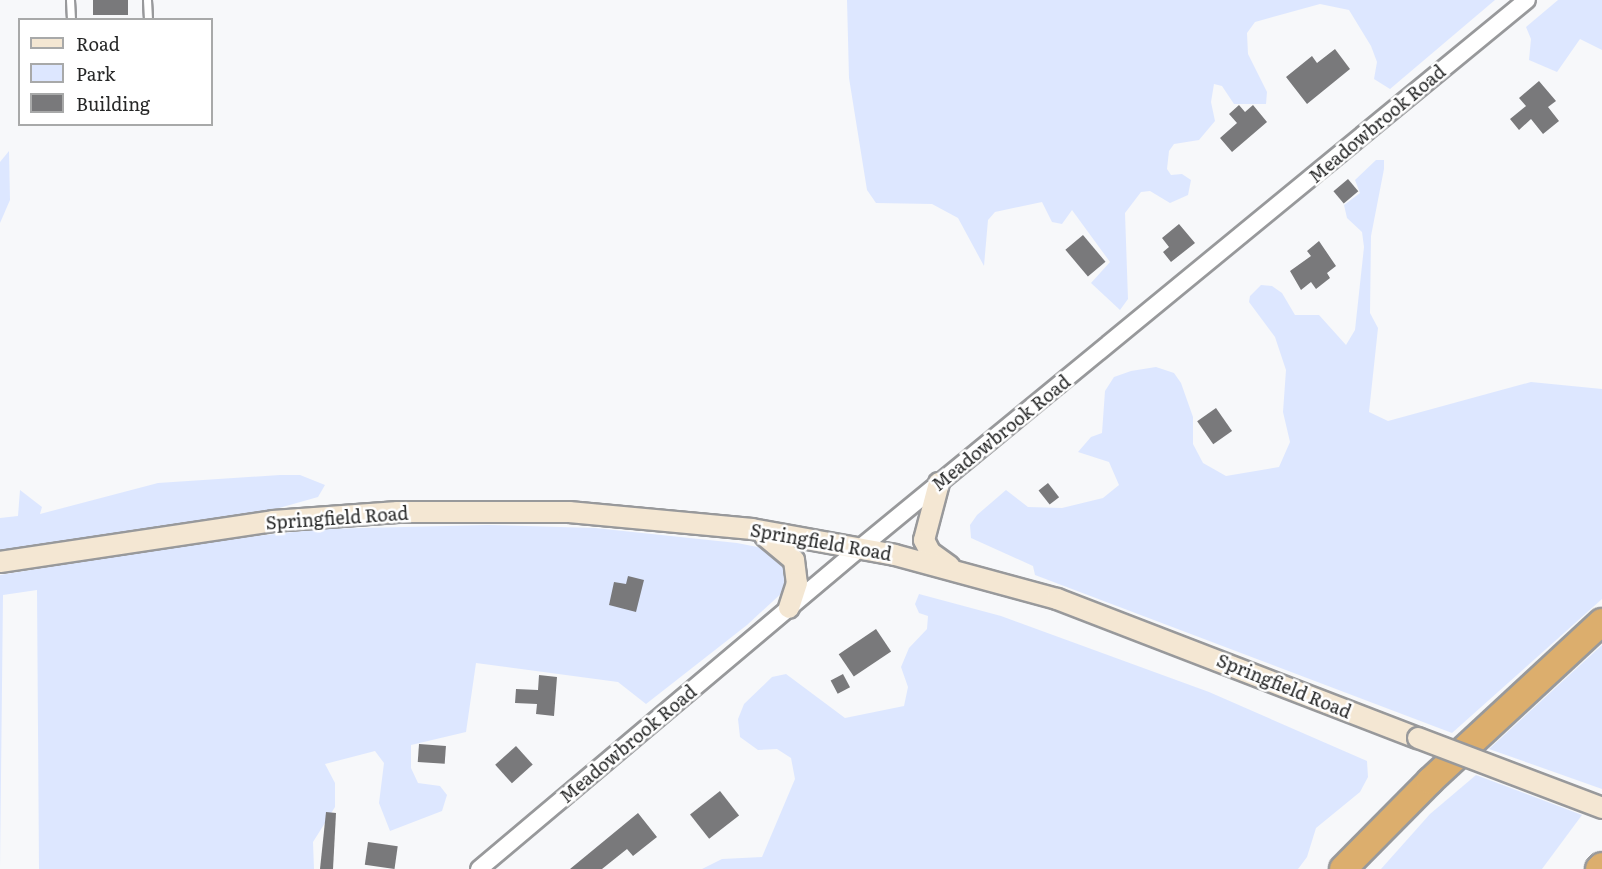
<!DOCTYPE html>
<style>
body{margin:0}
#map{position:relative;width:1602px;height:869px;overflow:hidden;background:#f7f8fa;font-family:Literata,serif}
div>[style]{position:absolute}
.green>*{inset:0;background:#dde7ff}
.building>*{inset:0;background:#79797b;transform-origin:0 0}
.roads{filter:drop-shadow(2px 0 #98999b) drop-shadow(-2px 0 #98999b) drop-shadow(0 2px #98999b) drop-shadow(0 -2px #98999b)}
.service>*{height:7px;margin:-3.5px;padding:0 3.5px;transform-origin:3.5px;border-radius:3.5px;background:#fff}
.tertiary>*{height:16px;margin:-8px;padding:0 8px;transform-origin:8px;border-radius:8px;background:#fff}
.secondary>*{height:20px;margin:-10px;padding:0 10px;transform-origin:10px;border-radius:10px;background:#f4e7d3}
.motorway>*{height:26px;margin:-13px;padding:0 13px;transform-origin:13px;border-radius:13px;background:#dcae6d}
.bridges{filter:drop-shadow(2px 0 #98999b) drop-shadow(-2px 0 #98999b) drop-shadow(0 2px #98999b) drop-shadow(0 -2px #98999b)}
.secondary-bridge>*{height:20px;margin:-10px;padding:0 10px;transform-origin:10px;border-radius:10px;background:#f4e7d3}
span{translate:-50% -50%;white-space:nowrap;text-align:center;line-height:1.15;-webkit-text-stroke:5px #fff;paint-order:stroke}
.street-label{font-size:18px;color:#262727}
.legend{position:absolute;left:18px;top:18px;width:195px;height:108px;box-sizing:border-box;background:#fff;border:2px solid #a8a9a9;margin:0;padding:8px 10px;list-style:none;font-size:18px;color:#262727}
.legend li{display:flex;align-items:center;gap:12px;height:30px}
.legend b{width:30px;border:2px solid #a8a9a9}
</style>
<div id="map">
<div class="green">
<div style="clip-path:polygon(847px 0,1495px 0,1390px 89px,1374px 79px,1377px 62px,1371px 46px,1349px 10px,1320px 4px,1255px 22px,1247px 33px,1248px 54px,1267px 92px,1266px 104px,1234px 104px,1222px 86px,1214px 84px,1211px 102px,1215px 121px,1199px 140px,1174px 144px,1169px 151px,1167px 169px,1171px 175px,1182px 174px,1191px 180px,1188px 195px,1170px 203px,1150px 191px,1141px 192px,1125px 213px,1128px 299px,1120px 310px,1091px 283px,1110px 262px,1072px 210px,1062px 224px,1052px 222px,1042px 202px,995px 212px,988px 220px,984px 266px,958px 218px,932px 204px,876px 203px,867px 190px,849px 78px)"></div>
<div style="clip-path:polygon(1558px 0,1602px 0,1602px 50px,1580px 39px,1557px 72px,1529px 60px,1531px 39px,1526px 27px)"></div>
<div style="clip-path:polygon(9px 151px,10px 200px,0 223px,0 162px)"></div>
<div style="clip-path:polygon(1376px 160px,1384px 160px,1384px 169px,1371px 236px,1370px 313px,1378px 328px,1369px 412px,1388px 421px,1531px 382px,1602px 389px,1602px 599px,1452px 733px,1035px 575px,1033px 566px,971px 538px,970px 525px,977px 515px,1006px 490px,1028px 507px,1062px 508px,1103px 498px,1119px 485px,1109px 462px,1078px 452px,1091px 437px,1102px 433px,1105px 391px,1114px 377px,1131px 371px,1156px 367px,1174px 373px,1181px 383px,1193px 417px,1193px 444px,1203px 463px,1226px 476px,1279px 467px,1290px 442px,1283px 412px,1286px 370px,1275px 337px,1249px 302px,1250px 296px,1261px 285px,1272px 286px,1282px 293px,1295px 315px,1319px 315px,1346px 345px,1355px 330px,1364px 247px,1362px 232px,1347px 218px,1344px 205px,1360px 193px,1355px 180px)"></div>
<div style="clip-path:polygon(280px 475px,300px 475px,325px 485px,318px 497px,272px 510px,0 552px,0 518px,18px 516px,20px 490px,42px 507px,40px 514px,158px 483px)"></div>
<div style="clip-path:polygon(488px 525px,595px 528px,737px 543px,778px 551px,789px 563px,790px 577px,785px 590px,747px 625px,646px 704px,618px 682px,476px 663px,466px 732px,411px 745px,411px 768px,418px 783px,440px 786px,447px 795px,442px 811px,390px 831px,379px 803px,384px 763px,375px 751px,325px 764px,335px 783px,335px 807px,313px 842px,314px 869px,39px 869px,37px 590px,3px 595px,0 869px,0 575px,211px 541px,322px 529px)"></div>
<div style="clip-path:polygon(919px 594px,1001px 616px,1209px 692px,1367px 761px,1368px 777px,1360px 792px,1316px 828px,1307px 857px,1298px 869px,702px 869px,722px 859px,762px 857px,795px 779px,791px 758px,777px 749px,758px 750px,740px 737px,738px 719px,744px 704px,772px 677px,786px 674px,845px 718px,904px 706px,908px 687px,901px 667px,909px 648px,927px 629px,928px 616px,919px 613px,915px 604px)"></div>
<div style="clip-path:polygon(1602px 645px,1602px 789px,1489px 749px)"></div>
<div style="clip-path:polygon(1476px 775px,1582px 815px,1542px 869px,1381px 869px,1430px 814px)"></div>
</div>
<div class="building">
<div style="left:93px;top:0;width:35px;height:15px"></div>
<div style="clip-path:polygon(1335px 49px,1350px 69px,1307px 104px,1286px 77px,1312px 56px,1317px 63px)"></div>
<div style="clip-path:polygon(1539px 81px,1556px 101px,1548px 107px,1559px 121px,1543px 134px,1531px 119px,1519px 130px,1510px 119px,1526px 106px,1519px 98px)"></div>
<div style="clip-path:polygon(1239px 105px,1245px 112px,1253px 105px,1267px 122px,1232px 152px,1220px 138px,1237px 123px,1229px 114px)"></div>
<div style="left:1348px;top:179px;width:16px;height:19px;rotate:50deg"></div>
<div style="clip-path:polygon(1179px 224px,1195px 243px,1171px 262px,1163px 252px,1169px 247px,1162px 238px)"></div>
<div style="left:1083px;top:235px;width:35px;height:23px;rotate:50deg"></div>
<div style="clip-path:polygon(1319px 241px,1336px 266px,1327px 273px,1330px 278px,1316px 289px,1311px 282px,1301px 290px,1290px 271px,1311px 256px,1307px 251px)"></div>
<div style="left:1216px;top:408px;width:28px;height:23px;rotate:55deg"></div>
<div style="left:1048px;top:483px;width:18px;height:12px;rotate:52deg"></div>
<div style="clip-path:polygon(628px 576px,644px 580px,636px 612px,609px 605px,614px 582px,626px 584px)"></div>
<div style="left:876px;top:629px;width:27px;height:45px;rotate:56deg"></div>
<div style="left:843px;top:674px;width:15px;height:14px;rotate:62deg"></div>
<div style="clip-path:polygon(539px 675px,557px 677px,554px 716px,536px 714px,537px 704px,515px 703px,516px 689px,538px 690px)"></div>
<div style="left:419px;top:744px;width:27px;height:18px;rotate:4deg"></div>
<div style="left:516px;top:746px;width:25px;height:28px;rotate:48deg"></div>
<div style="left:720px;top:791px;width:31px;height:38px;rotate:52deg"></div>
<div style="clip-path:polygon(326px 812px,336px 813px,333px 869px,320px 869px)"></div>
<div style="clip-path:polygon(638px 813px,657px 837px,633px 856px,627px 849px,602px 869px,570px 869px)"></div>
<div style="left:368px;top:842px;width:30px;height:23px;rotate:8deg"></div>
</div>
<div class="roads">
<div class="service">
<div style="left:70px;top:0;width:20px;rotate:87deg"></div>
<div style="left:147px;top:0;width:20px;rotate:87deg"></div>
</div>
<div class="tertiary">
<div style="left:479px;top:869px;width:498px;rotate:-40.1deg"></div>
<div style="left:860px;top:548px;width:863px;rotate:-39.41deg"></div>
</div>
<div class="secondary">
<div style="left:939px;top:483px;width:59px;rotate:104.7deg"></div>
<div style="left:924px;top:540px;width:13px;rotate:63deg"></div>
<div style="left:930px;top:552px;width:24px;rotate:36deg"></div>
<div style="left:765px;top:536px;width:38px;rotate:40deg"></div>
<div style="left:794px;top:560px;width:23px;rotate:83deg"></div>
<div style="left:797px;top:583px;width:26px;rotate:108deg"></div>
<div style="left:0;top:562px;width:276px;rotate:-8.5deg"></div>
<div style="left:273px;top:521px;width:125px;rotate:-4.1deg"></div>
<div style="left:398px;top:512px;width:171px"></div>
<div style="left:569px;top:512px;width:184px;rotate:5.3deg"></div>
<div style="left:752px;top:529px;width:145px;rotate:10.3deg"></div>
<div style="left:895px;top:555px;width:168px;rotate:15.2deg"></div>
<div style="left:1057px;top:599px;width:387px;rotate:21.1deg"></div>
</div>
<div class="motorway">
<div style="left:1343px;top:869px;width:124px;rotate:-45.3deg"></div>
<div style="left:1430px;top:781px;width:234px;rotate:-42.8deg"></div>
<div style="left:1599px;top:869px;width:4px;rotate:-45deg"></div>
</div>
</div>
<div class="bridges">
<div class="secondary-bridge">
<div style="left:1418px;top:738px;width:197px;rotate:20.8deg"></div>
</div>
</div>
<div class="street-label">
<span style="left:1377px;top:124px;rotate:-40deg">Meadowbrook Road</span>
<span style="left:1001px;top:433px;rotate:-39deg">Meadowbrook Road</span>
<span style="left:337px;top:518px;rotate:-4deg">Springfield Road</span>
<span style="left:821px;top:542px;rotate:10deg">Springfield Road</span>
<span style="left:1284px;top:686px;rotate:22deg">Springfield Road</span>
<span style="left:628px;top:744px;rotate:-40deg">Meadowbrook Road</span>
</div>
<ul class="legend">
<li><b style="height:8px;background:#f4e7d3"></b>Road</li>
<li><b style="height:16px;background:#dde7ff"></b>Park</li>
<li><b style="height:16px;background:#79797b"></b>Building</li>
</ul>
</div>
